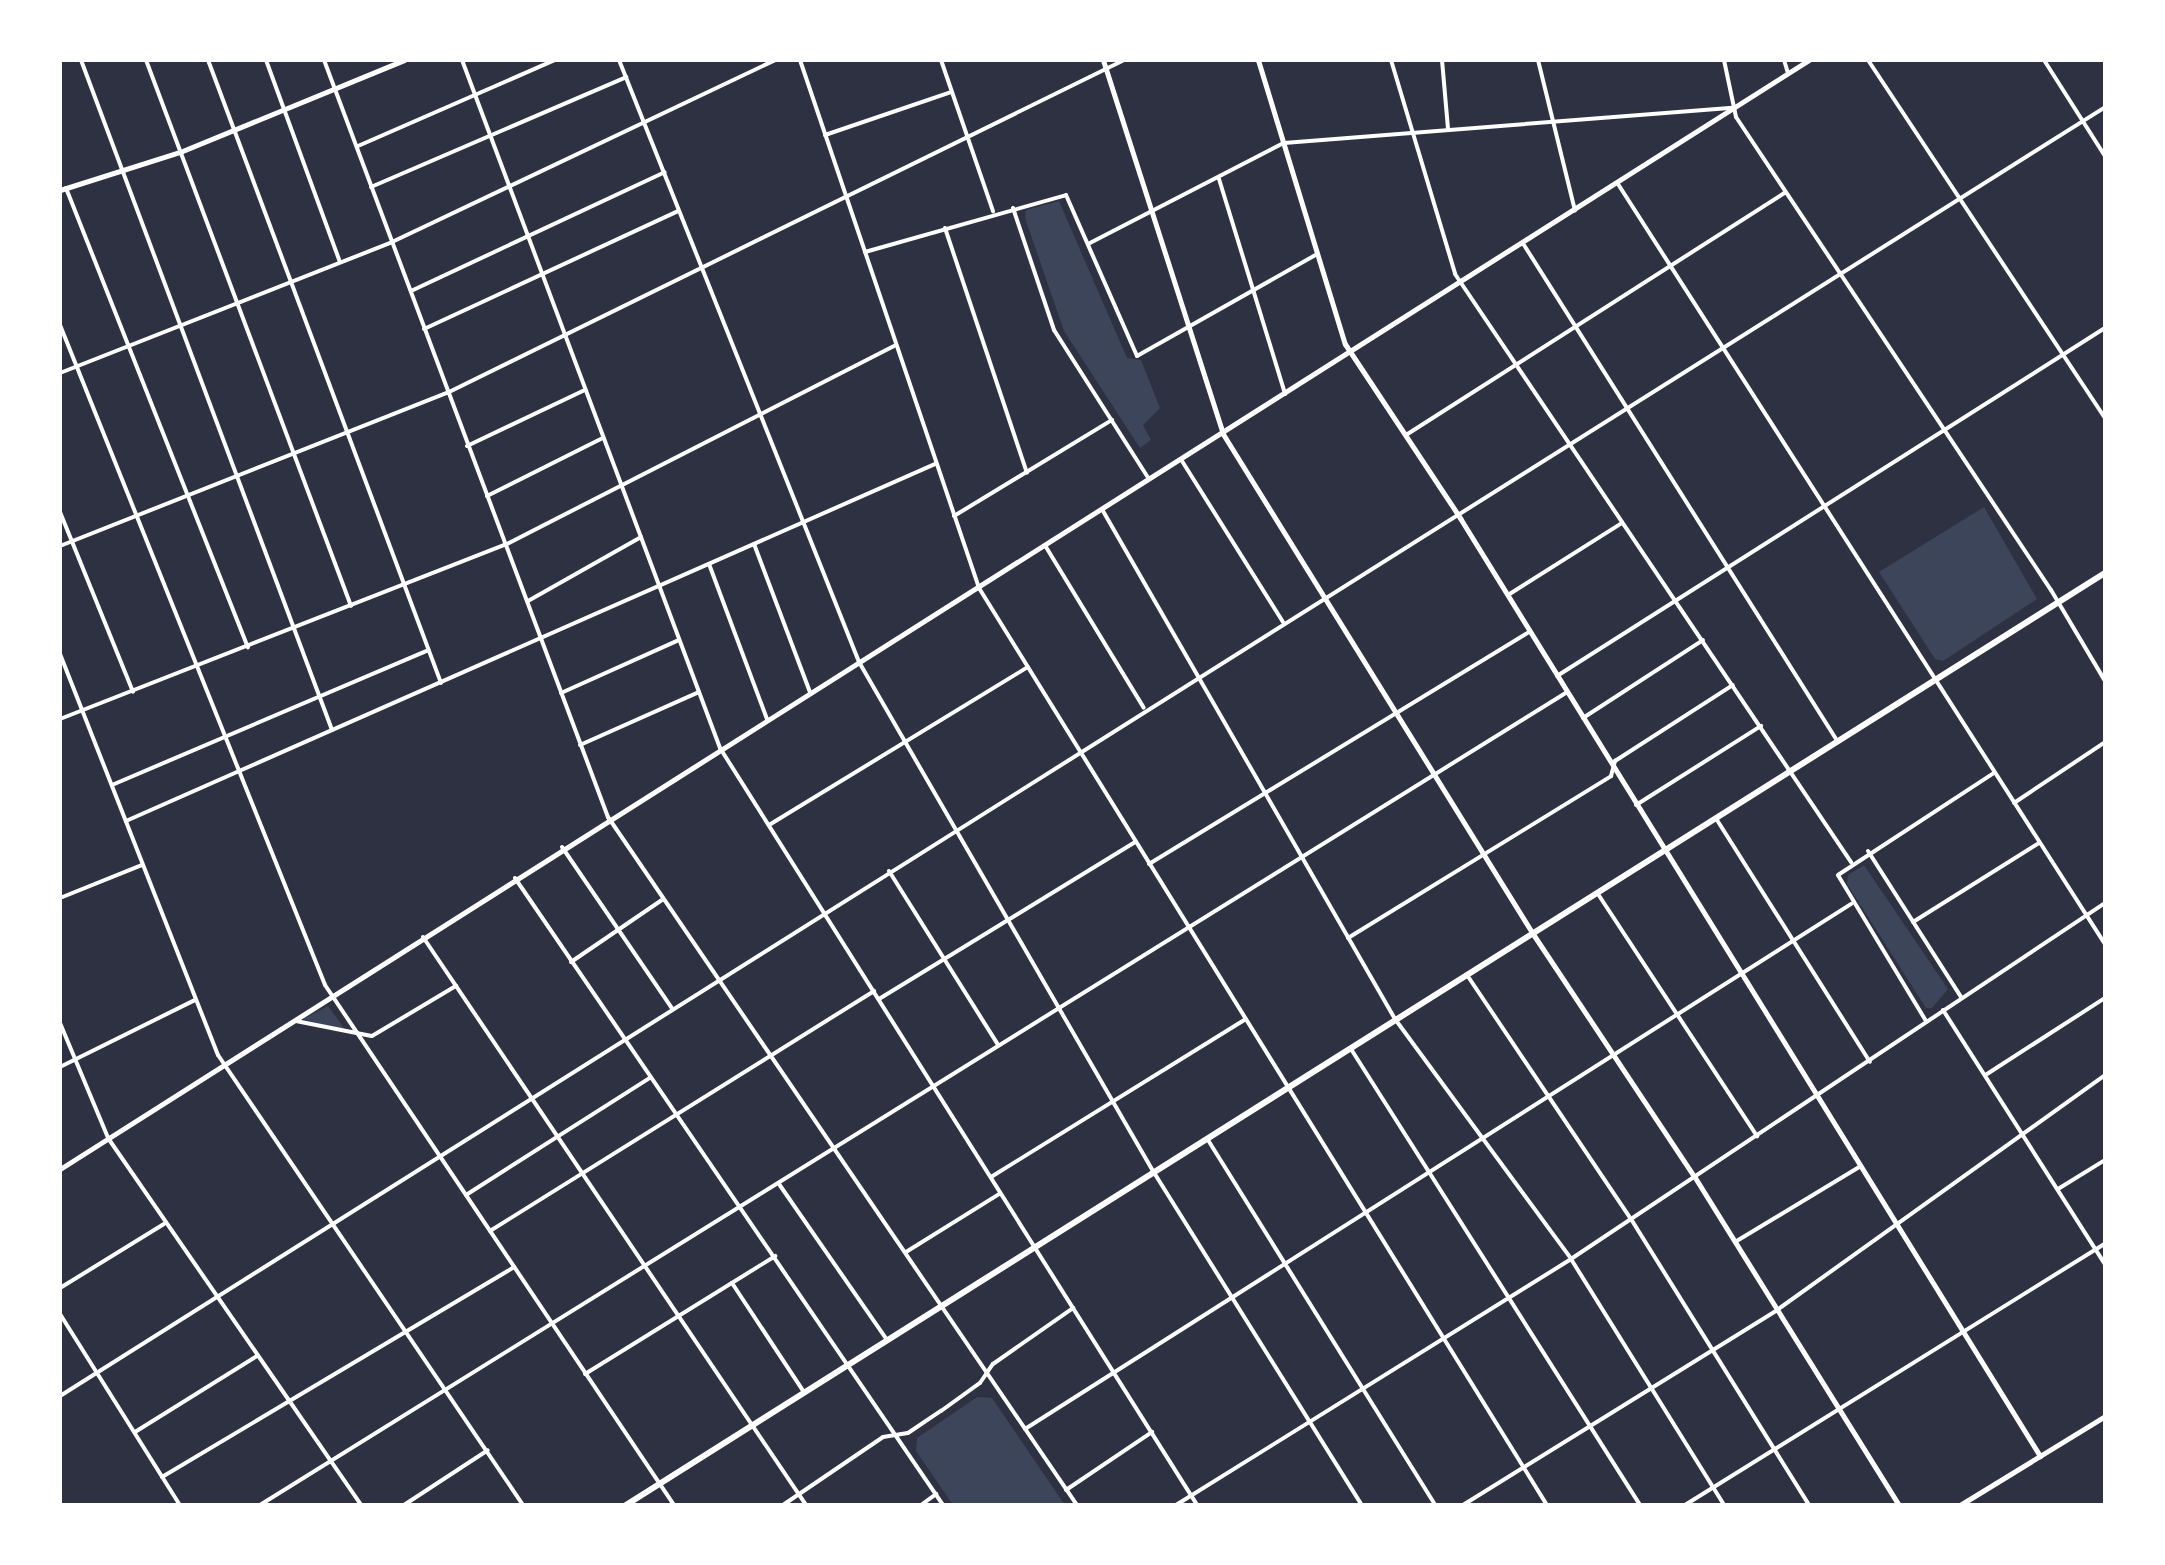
<!DOCTYPE html>
<style>
body{margin:0}
#map{position:relative;width:2165px;height:1565px;overflow:hidden;background:#2d3142;font-family:"Fira Sans Condensed",sans-serif}
div>[style]{position:absolute}
.green>*{inset:0;background:#3c4559}
.minor>*{height:4px;margin:-2px;padding:0 2px;transform-origin:2px;border-radius:2px;background:#fff}
.tertiary>*{height:5px;margin:-2.5px;padding:0 2.5px;transform-origin:2.5px;border-radius:2.5px;background:#fff}
.secondary>*{height:6px;margin:-3px;padding:0 3px;transform-origin:3px;border-radius:3px;background:#fff}
span{translate:-50% -50%;white-space:nowrap;text-align:center;line-height:1.15;-webkit-text-stroke:10px #fff;paint-order:stroke}
.frame{position:absolute;inset:0;border:62px solid #fff;pointer-events:none}
</style>
<div id="map">
<div class="green">
<div style="clip-path:polygon(1059px 201px,1127px 358px,1141px 360px,1160px 408px,1143px 425px,1151px 440px,1140px 448px,1064px 331px,1025px 218px,1026px 210px)"></div>
<div style="clip-path:polygon(1984px 507px,2037px 599px,1943px 661px,1935px 659px,1879px 572px)"></div>
<div style="clip-path:polygon(1864px 865px,1948px 989px,1932px 1008px,1926px 1008px,1847px 884px,1848px 875px)"></div>
<div style="clip-path:polygon(328px 1006px,347px 1032px,303px 1019px)"></div>
<div style="clip-path:polygon(977px 1397px,992px 1398px,1065px 1505px,953px 1505px,916px 1451px,917px 1438px)"></div>
</div>
<div class="minor">
<div style="left:81px;top:60px;width:715px;rotate:69.46deg"></div>
<div style="left:146px;top:60px;width:583px;rotate:69.42deg"></div>
<div style="left:208px;top:60px;width:665px;rotate:69.49deg"></div>
<div style="left:266px;top:60px;width:215px;rotate:69.9deg"></div>
<div style="left:324px;top:60px;width:809px;rotate:69.44deg"></div>
<div style="left:608px;top:817px;width:833px;rotate:55.72deg"></div>
<div style="left:462px;top:60px;width:735px;rotate:69.44deg"></div>
<div style="left:720px;top:748px;width:895px;rotate:57.78deg"></div>
<div style="left:619px;top:60px;width:648px;rotate:68.26deg"></div>
<div style="left:859px;top:662px;width:588px;rotate:59.99deg"></div>
<div style="left:1153px;top:1171px;width:394px;rotate:58deg"></div>
<div style="left:800px;top:60px;width:558px;rotate:71.27deg"></div>
<div style="left:979px;top:588px;width:1079px;rotate:58.23deg"></div>
<div style="left:941px;top:60px;width:160px;rotate:71deg"></div>
<div style="left:1391px;top:60px;width:223px;rotate:73.3deg"></div>
<div style="left:1455px;top:274px;width:709px;rotate:56.04deg"></div>
<div style="left:1442px;top:60px;width:68px;rotate:85deg"></div>
<div style="left:1538px;top:60px;width:155px;rotate:76.2deg"></div>
<div style="left:1724px;top:60px;width:58px;rotate:78.1deg"></div>
<div style="left:1736px;top:117px;width:568px;rotate:56.34deg"></div>
<div style="left:2051px;top:590px;width:106px;rotate:59.3deg"></div>
<div style="left:1784px;top:60px;width:14px;rotate:73deg"></div>
<div style="left:1868px;top:60px;width:429px;rotate:56.5deg"></div>
<div style="left:2044px;top:60px;width:114px;rotate:57.6deg"></div>
<div style="left:825px;top:135px;width:133px;rotate:-18.8deg"></div>
<div style="left:358px;top:146px;width:215px;rotate:-23.6deg"></div>
<div style="left:1219px;top:179px;width:225px;rotate:72.9deg"></div>
<div style="left:1618px;top:184px;width:903px;rotate:57.35deg"></div>
<div style="left:371px;top:187px;width:278px;rotate:-23.3deg"></div>
<div style="left:66px;top:188px;width:494px;rotate:68.4deg"></div>
<div style="left:1013px;top:208px;width:129px;rotate:71.4deg"></div>
<div style="left:1054px;top:330px;width:177px;rotate:57.5deg"></div>
<div style="left:945px;top:228px;width:258px;rotate:71.5deg"></div>
<div style="left:1088px;top:244px;width:220px;rotate:-27.3deg"></div>
<div style="left:1284px;top:143px;width:450px;rotate:-4.5deg"></div>
<div style="left:1524px;top:245px;width:584px;rotate:57.72deg"></div>
<div style="left:865px;top:252px;width:209px;rotate:-15.8deg"></div>
<div style="left:1066px;top:195px;width:176px;rotate:66.2deg"></div>
<div style="left:1137px;top:356px;width:207px;rotate:-29.5deg"></div>
<div style="left:411px;top:291px;width:280px;rotate:-25.1deg"></div>
<div style="left:60px;top:325px;width:711px;rotate:68.12deg"></div>
<div style="left:325px;top:985px;width:626px;rotate:56.13deg"></div>
<div style="left:424px;top:329px;width:280px;rotate:-24.9deg"></div>
<div style="left:60px;top:373px;width:357px;rotate:-21.5deg"></div>
<div style="left:392px;top:242px;width:424px;rotate:-25.4deg"></div>
<div style="left:1406px;top:435px;width:450px;rotate:-32.6deg"></div>
<div style="left:467px;top:446px;width:131px;rotate:-25.4deg"></div>
<div style="left:1182px;top:461px;width:190px;rotate:57.9deg"></div>
<div style="left:487px;top:496px;width:130px;rotate:-26.6deg"></div>
<div style="left:1103px;top:511px;width:586px;rotate:60.11deg"></div>
<div style="left:1395px;top:1019px;width:298px;rotate:53.7deg"></div>
<div style="left:1571px;top:1259px;width:290px;rotate:58.1deg"></div>
<div style="left:60px;top:512px;width:194px;rotate:67.9deg"></div>
<div style="left:954px;top:516px;width:185px;rotate:-31.3deg"></div>
<div style="left:754px;top:544px;width:158px;rotate:69.3deg"></div>
<div style="left:60px;top:546px;width:416px;rotate:-21.6deg"></div>
<div style="left:447px;top:393px;width:754px;rotate:-26.19deg"></div>
<div style="left:1046px;top:547px;width:188px;rotate:58.7deg"></div>
<div style="left:709px;top:564px;width:165px;rotate:69.5deg"></div>
<div style="left:1508px;top:595px;width:135px;rotate:-32.3deg"></div>
<div style="left:528px;top:601px;width:130px;rotate:-29.5deg"></div>
<div style="left:60px;top:654px;width:431px;rotate:68.5deg"></div>
<div style="left:218px;top:1055px;width:544px;rotate:55.87deg"></div>
<div style="left:1557px;top:676px;width:649px;rotate:-32.42deg"></div>
<div style="left:561px;top:693px;width:129px;rotate:-24.2deg"></div>
<div style="left:1583px;top:718px;width:143px;rotate:-33deg"></div>
<div style="left:60px;top:719px;width:478px;rotate:-21.4deg"></div>
<div style="left:505px;top:545px;width:437px;rotate:-27.1deg"></div>
<div style="left:580px;top:745px;width:130px;rotate:-24deg"></div>
<div style="left:112px;top:785px;width:344px;rotate:-23.1deg"></div>
<div style="left:2014px;top:803px;width:110px;rotate:-33.8deg"></div>
<div style="left:1636px;top:805px;width:148px;rotate:-32.3deg"></div>
<div style="left:1717px;top:820px;width:286px;rotate:57.7deg"></div>
<div style="left:126px;top:821px;width:884px;rotate:-23.81deg"></div>
<div style="left:769px;top:825px;width:303px;rotate:-31.4deg"></div>
<div style="left:562px;top:847px;width:195px;rotate:55.7deg"></div>
<div style="left:1868px;top:851px;width:173px;rotate:57.5deg"></div>
<div style="left:1149px;top:864px;width:445px;rotate:-31.4deg"></div>
<div style="left:889px;top:871px;width:205px;rotate:57.9deg"></div>
<div style="left:515px;top:878px;width:759px;rotate:55.68deg"></div>
<div style="left:1598px;top:894px;width:290px;rotate:56.7deg"></div>
<div style="left:60px;top:898px;width:88px;rotate:-21.9deg"></div>
<div style="left:1913px;top:922px;width:149px;rotate:-32.1deg"></div>
<div style="left:423px;top:937px;width:685px;rotate:56.01deg"></div>
<div style="left:1348px;top:938px;width:309px;rotate:-31.6deg"></div>
<div style="left:1611px;top:776px;width:16px;rotate:-75deg"></div>
<div style="left:1615px;top:761px;width:140px;rotate:-32.8deg"></div>
<div style="left:571px;top:962px;width:110px;rotate:-34.3deg"></div>
<div style="left:1467px;top:975px;width:294px;rotate:56.1deg"></div>
<div style="left:1631px;top:1219px;width:337px;rotate:58.1deg"></div>
<div style="left:879px;top:999px;width:300px;rotate:-31.5deg"></div>
<div style="left:1943px;top:1010px;width:301px;rotate:57.5deg"></div>
<div style="left:296px;top:1021px;width:77px;rotate:11.2deg"></div>
<div style="left:372px;top:1036px;width:98px;rotate:-30.8deg"></div>
<div style="left:1926px;top:1021px;width:170px;rotate:-121.1deg"></div>
<div style="left:1838px;top:875px;width:186px;rotate:-33.2deg"></div>
<div style="left:60px;top:1023px;width:125px;rotate:67.3deg"></div>
<div style="left:108px;top:1138px;width:446px;rotate:55.4deg"></div>
<div style="left:1351px;top:1049px;width:540px;rotate:57.63deg"></div>
<div style="left:60px;top:1067px;width:151px;rotate:-26.4deg"></div>
<div style="left:1987px;top:1074px;width:140px;rotate:-32.8deg"></div>
<div style="left:1208px;top:1140px;width:430px;rotate:58.1deg"></div>
<div style="left:991px;top:1177px;width:298px;rotate:-31.8deg"></div>
<div style="left:779px;top:1184px;width:190px;rotate:55.3deg"></div>
<div style="left:2058px;top:1189px;width:55px;rotate:-31.7deg"></div>
<div style="left:466px;top:1195px;width:218px;rotate:-32.5deg"></div>
<div style="left:490px;top:1231px;width:453px;rotate:-32deg"></div>
<div style="left:1735px;top:1242px;width:147px;rotate:-31.1deg"></div>
<div style="left:906px;top:1252px;width:110px;rotate:-31.9deg"></div>
<div style="left:732px;top:1283px;width:131px;rotate:56.6deg"></div>
<div style="left:60px;top:1288px;width:122px;rotate:-31.6deg"></div>
<div style="left:60px;top:1314px;width:226px;rotate:57.9deg"></div>
<div style="left:585px;top:1374px;width:224px;rotate:-31.8deg"></div>
<div style="left:60px;top:1396px;width:2417px;rotate:-32.22deg"></div>
<div style="left:1025px;top:1429px;width:979px;rotate:-32.44deg"></div>
<div style="left:135px;top:1432px;width:144px;rotate:-31.9deg"></div>
<div style="left:162px;top:1477px;width:410px;rotate:-30.8deg"></div>
<div style="left:1066px;top:1490px;width:104px;rotate:-34deg"></div>
<div style="left:260px;top:1505px;width:1539px;rotate:-31.88deg"></div>
<div style="left:404px;top:1505px;width:100px;rotate:-33.2deg"></div>
<div style="left:783px;top:1505px;width:121px;rotate:-34.2deg"></div>
<div style="left:883px;top:1437px;width:25px;rotate:-9deg"></div>
<div style="left:908px;top:1433px;width:40px;rotate:-34deg"></div>
<div style="left:941px;top:1411px;width:48px;rotate:-35.7deg"></div>
<div style="left:980px;top:1383px;width:23px;rotate:-56deg"></div>
<div style="left:993px;top:1364px;width:98px;rotate:-35deg"></div>
<div style="left:921px;top:1505px;width:19px;rotate:-36deg"></div>
<div style="left:1176px;top:1505px;width:465px;rotate:-31.9deg"></div>
<div style="left:1571px;top:1259px;width:642px;rotate:-33.69deg"></div>
<div style="left:1463px;top:1505px;width:370px;rotate:-31.8deg"></div>
<div style="left:1777px;top:1310px;width:403px;rotate:-35.6deg"></div>
<div style="left:1685px;top:1505px;width:494px;rotate:-31.9deg"></div>
</div>
<div class="tertiary">
<div style="left:1103px;top:60px;width:393px;rotate:72.2deg"></div>
<div style="left:1223px;top:434px;width:588px;rotate:58.2deg"></div>
<div style="left:1533px;top:934px;width:291px;rotate:56.4deg"></div>
<div style="left:1694px;top:1176px;width:388px;rotate:58.1deg"></div>
<div style="left:1258px;top:60px;width:297px;rotate:73deg"></div>
<div style="left:1345px;top:344px;width:209px;rotate:56.5deg"></div>
<div style="left:1460px;top:518px;width:1103px;rotate:58.27deg"></div>
<div style="left:60px;top:190px;width:126px;rotate:-17.6deg"></div>
<div style="left:180px;top:152px;width:242px;rotate:-22.3deg"></div>
<div style="left:60px;top:1169px;width:2071px;rotate:-32.38deg"></div>
<div style="left:1960px;top:1505px;width:170px;rotate:-31.5deg"></div>
</div>
<div class="secondary">
<div style="left:626px;top:1505px;width:1748px;rotate:-32.22deg"></div>
</div>
<div class="frame"></div>
</div>
